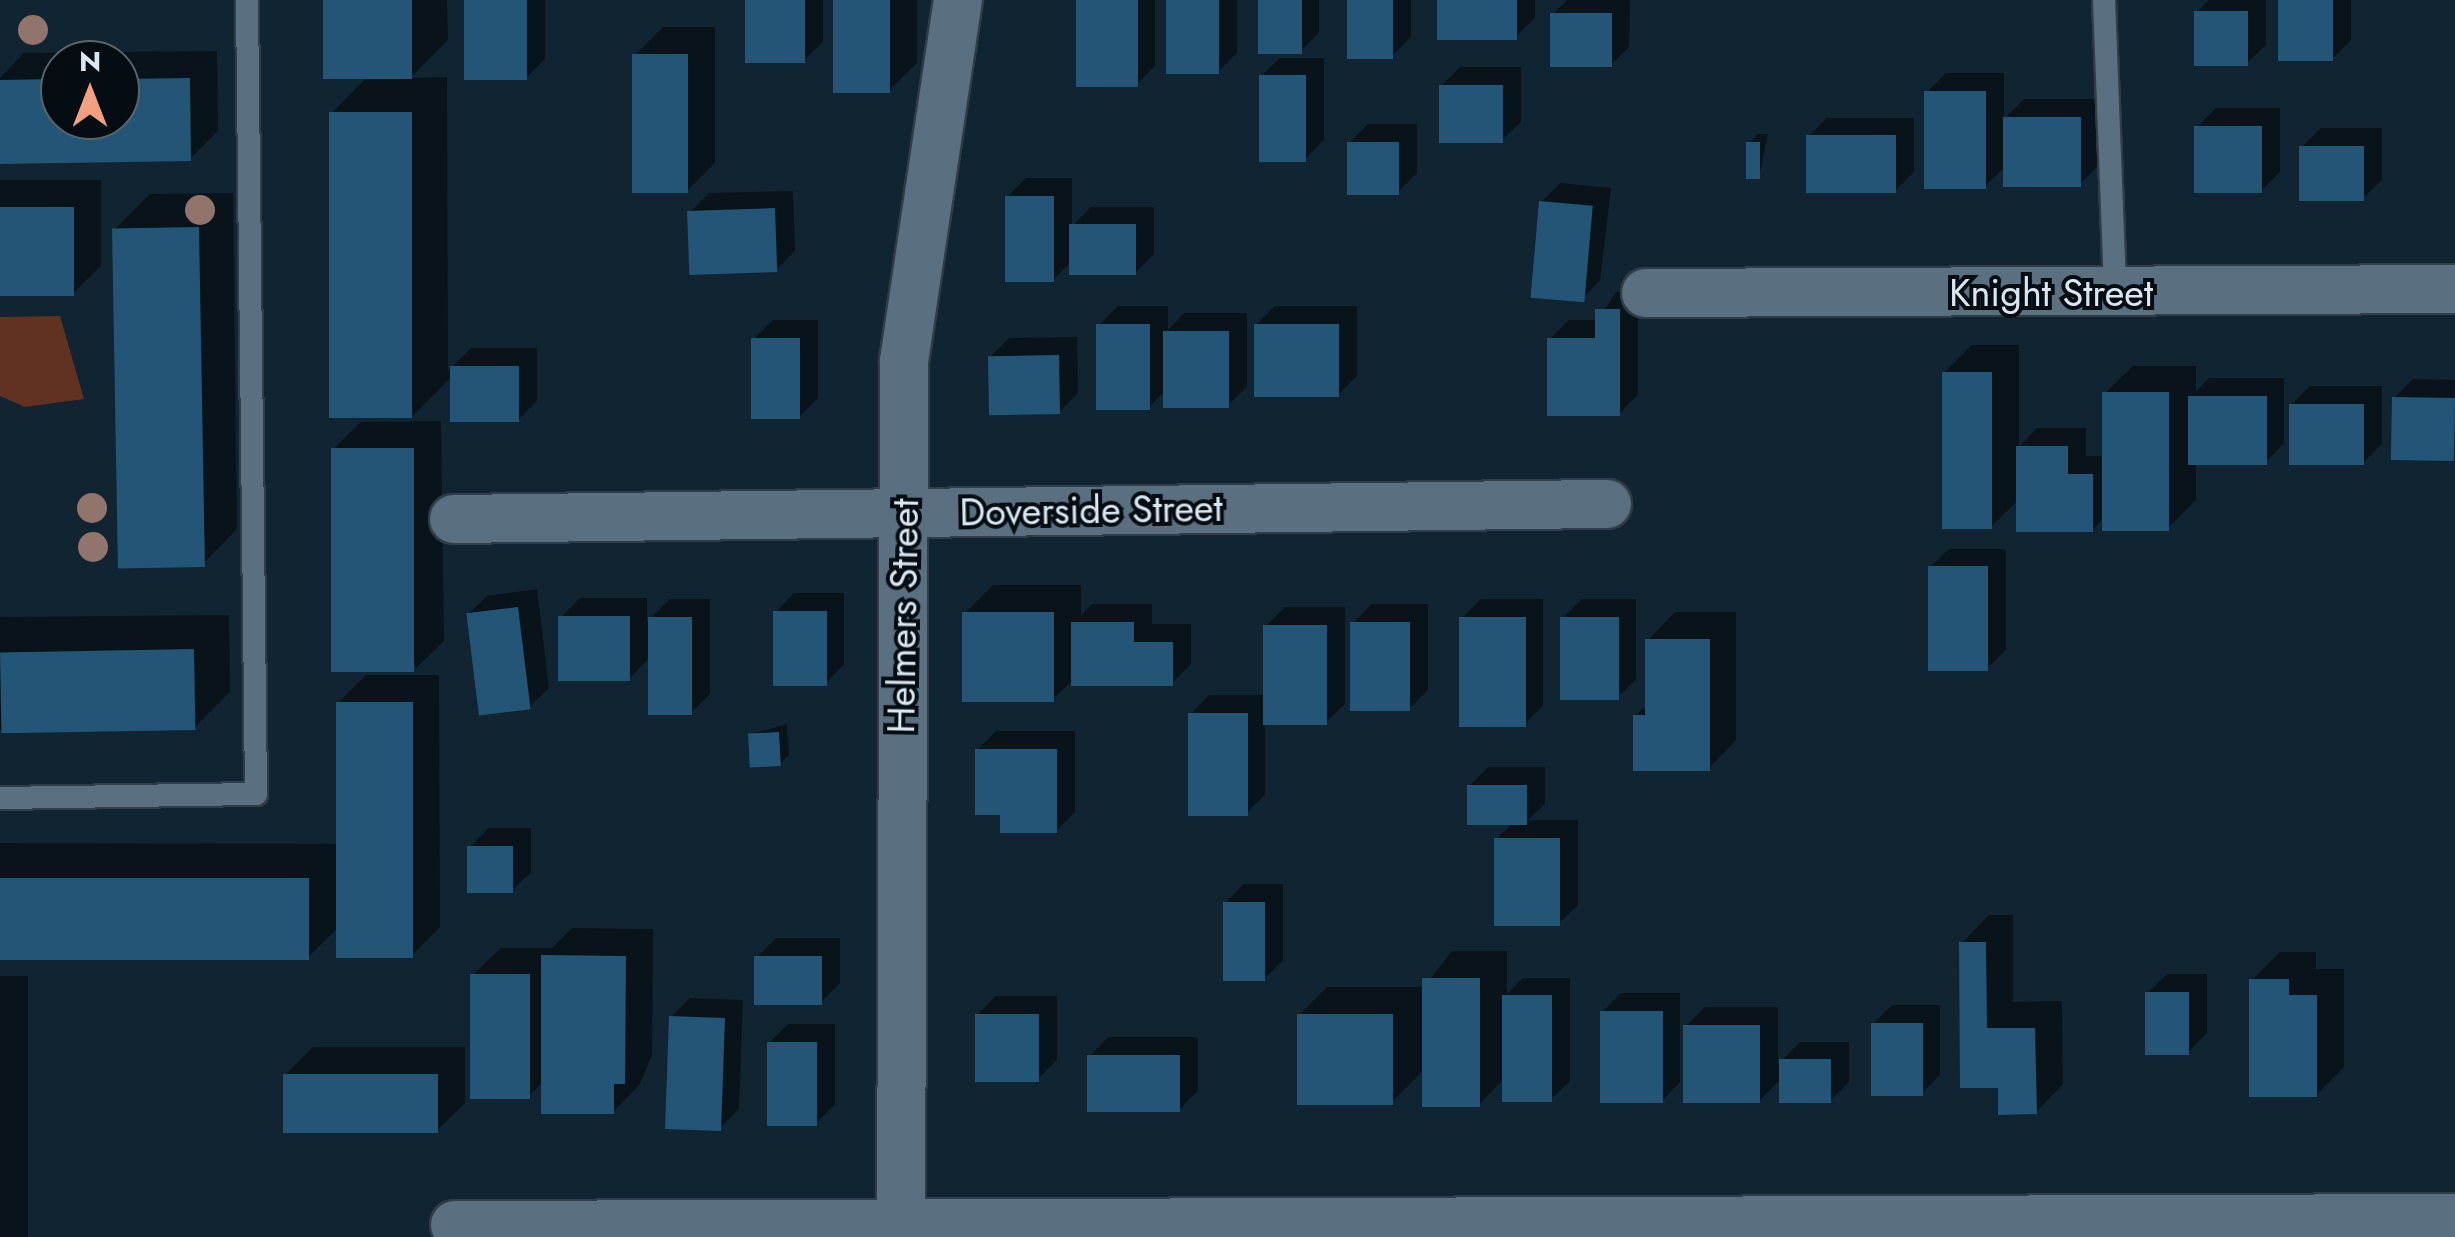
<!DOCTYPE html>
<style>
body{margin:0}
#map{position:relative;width:2455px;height:1237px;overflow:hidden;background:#102431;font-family:Jost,sans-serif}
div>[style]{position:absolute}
.green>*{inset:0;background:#613220}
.shadow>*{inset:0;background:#0007;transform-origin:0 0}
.building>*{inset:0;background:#235676;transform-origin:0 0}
.roads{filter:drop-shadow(2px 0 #303d48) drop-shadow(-2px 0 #303d48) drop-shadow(0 2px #303d48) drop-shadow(0 -2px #303d48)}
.service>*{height:22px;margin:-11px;padding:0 11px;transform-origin:11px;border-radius:11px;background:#5a7080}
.minor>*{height:48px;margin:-24px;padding:0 24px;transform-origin:24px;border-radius:24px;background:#5a7080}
.trees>*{width:30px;height:30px;margin:-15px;border-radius:50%;background:#91756d}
span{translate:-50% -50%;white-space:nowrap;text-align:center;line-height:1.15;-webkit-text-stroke:8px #050c12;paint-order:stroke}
.street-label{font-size:38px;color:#dae7f0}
.north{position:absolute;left:40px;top:40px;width:100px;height:100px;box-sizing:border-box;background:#050c12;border:2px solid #5a646b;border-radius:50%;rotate:0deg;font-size:28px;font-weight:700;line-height:40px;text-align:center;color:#dae7f0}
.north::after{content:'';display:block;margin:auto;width:35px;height:45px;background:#f2a080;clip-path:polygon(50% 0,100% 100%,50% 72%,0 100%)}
</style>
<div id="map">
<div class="green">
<div style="clip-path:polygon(60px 316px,84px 399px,25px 407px,0 396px,0 317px)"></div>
</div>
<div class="shadow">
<div style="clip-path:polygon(326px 0,447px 0,448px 40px,410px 78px,447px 77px,448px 371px,471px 348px,537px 348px,537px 401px,518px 420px,452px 376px,413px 416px,331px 114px,368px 76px)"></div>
<div style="clip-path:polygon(466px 0,545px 0,545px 59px,526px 78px)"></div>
<div style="clip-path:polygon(747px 0,823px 0,823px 42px,804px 61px)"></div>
<div style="clip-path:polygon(836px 0,917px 0,917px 63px,889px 90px)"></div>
<div style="clip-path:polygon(1078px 0,1155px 0,1155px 66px,1137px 84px)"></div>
<div style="clip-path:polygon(1168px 0,1237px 0,1237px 53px,1218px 72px)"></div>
<div style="clip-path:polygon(1260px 0,1319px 0,1319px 32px,1301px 51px)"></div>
<div style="clip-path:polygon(1349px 0,1411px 0,1411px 37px,1392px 56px)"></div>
<div style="clip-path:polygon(1439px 0,1535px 0,1535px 18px,1516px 37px)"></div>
<div style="clip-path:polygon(1567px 0,1630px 0,1629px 47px,1610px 66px,1553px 14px)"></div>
<div style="clip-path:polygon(2209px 0,2266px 0,2266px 45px,2247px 63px,2197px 12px)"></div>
<div style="clip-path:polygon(2280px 0,2351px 0,2351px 40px,2332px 59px)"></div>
<div style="clip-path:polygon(663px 27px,715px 27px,715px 163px,687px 191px,635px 55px)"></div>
<div style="clip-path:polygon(evenodd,217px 51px,218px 131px,190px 159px,0 161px,0 78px,24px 53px,217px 51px,60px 60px,120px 60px,120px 120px,60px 120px,60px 60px)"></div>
<div style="clip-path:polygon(1280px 58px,1324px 58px,1324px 140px,1305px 159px,1261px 76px)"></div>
<div style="clip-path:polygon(1460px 67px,1521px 67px,1521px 122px,1502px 140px,1441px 86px)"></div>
<div style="clip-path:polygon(1946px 73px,2004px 73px,2004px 119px,2024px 99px,2099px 99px,2099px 165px,2080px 184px,2006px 166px,1985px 186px,1927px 92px)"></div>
<div style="clip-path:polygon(2216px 108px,2280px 108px,2280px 172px,2261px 191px,2197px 127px)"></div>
<div style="clip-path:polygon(1827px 118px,1914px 118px,1914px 172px,1895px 191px,1809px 136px)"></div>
<div style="clip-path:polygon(1368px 124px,1417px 124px,1417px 173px,1398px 192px,1349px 143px)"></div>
<div style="clip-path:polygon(2321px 128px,2382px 128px,2382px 180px,2363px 198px,2302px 147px)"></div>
<div style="clip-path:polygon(1758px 134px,1768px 134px,1759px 177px,1749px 143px)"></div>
<div style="clip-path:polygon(1026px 178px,1072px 178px,1072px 226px,1091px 207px,1154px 207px,1154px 254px,1135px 273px,1072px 261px,1053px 280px,1007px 197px)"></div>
<div style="clip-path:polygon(0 180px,101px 180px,101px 266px,73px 293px,0 294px)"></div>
<div style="clip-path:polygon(1560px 183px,1611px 188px,1600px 281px,1581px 300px,1541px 202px)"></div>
<div style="clip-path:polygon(793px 191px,795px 251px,776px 270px,690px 212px,709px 193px)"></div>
<div style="clip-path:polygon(233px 193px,237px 529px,202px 565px,114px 230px,150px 194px)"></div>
<div style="clip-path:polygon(1616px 292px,1638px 292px,1638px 395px,1619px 414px,1550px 339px,1569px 320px,1598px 320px)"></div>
<div style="clip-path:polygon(1118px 306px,1168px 306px,1168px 330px,1184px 313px,1247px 313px,1247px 387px,1228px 405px,1165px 391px,1149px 407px,1099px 325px)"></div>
<div style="clip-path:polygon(1275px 306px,1357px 306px,1357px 376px,1338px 395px,1256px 325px)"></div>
<div style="clip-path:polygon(773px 320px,818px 320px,818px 398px,799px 417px,754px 339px)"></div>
<div style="clip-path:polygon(1077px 337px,1078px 393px,1059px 412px,990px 357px,1009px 338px)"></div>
<div style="clip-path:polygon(1972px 345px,2019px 345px,2019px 447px,2037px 428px,2086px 428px,2086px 456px,2105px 456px,2105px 393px,2133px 366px,2196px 366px,2196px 391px,2209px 378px,2284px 378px,2284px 443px,2266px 462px,2196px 462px,2196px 500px,2168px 528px,2105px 517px,2092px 530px,2019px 499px,1991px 527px,1944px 373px)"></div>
<div style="clip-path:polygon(2413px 379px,2455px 380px,2452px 459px,2394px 398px)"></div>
<div style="clip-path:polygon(2310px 386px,2382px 386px,2382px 444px,2363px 463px,2291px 405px)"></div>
<div style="clip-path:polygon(441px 421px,444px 641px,416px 668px,333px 449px,361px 422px)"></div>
<div style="clip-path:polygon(1949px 549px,2006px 549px,2006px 650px,1987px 668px,1930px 567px)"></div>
<div style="clip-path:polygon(993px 585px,1081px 585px,1081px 616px,1092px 604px,1152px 604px,1152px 624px,1191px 624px,1191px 664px,1172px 683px,1074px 679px,1053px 699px,965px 613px)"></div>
<div style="clip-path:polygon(537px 589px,549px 688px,530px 706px,468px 614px,487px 596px)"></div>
<div style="clip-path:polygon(794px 593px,844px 593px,844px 664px,826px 683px,776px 612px)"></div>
<div style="clip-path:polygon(580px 598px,647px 598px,647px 622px,670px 599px,710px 599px,710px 694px,691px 713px,651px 656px,629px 679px,561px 617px)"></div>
<div style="clip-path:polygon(1481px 599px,1543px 599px,1543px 706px,1525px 724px,1462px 618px)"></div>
<div style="clip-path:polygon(1582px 599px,1636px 599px,1636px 679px,1618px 697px,1563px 618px)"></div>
<div style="clip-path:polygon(1372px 604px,1428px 604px,1428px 690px,1409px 709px,1353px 623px)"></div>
<div style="clip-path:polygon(1285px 607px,1345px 607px,1345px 704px,1326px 722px,1265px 722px,1265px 795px,1246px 813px,1191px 714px,1209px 695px,1266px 695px,1266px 626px)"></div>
<div style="clip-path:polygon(1675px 612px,1736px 612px,1736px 740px,1709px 768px,1635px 716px,1648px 704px,1648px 640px)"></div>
<div style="clip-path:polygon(229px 615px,230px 692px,194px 728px,0 730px,0 617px)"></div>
<div style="clip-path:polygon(366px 675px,439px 675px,440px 927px,412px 955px,339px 927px,307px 958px,0 957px,0 843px,338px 844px,338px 703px)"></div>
<div style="clip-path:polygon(787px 724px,789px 755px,780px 764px,751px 734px)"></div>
<div style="clip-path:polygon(996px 731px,1075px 731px,1075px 812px,1056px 831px,1002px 812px,977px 750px)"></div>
<div style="clip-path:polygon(1488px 767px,1545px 767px,1545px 804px,1528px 820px,1578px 820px,1578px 905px,1559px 923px,1496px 839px,1513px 823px,1469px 786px)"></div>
<div style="clip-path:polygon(489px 828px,531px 828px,531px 872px,512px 890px,470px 847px)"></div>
<div style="clip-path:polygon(1244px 884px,1283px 884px,1283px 960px,1264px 979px,1225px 903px)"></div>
<div style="clip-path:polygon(1989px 915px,2013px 915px,2013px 1002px,2062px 1001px,2063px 1084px,2036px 1112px,2001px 1085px,1962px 943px)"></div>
<div style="clip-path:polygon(572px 928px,653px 929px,652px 1054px,640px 1084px,613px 1112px,543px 1082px,529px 1096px,473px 975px,501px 948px,552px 948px)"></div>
<div style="clip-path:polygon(776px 938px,840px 938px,840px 983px,821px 1002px,757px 957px)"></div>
<div style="clip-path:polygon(1452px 951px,1507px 951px,1507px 994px,1523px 978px,1570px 978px,1570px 1081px,1551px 1099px,1504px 1079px,1479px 1104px,1424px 1070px,1392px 1102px,1299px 1015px,1327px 987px,1424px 987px)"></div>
<div style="clip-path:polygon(2280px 952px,2316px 952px,2316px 969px,2344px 969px,2344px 1067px,2316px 1095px,2252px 980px)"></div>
<div style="clip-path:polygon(2167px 974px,2207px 974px,2207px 1033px,2188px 1052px,2148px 993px)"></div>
<div style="left:0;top:976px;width:28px;height:261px"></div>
<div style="clip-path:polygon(1621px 993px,1680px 993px,1680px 1082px,1662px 1101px,1602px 1012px)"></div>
<div style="clip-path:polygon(996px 996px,1057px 996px,1057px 1060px,1038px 1079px,977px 1015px)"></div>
<div style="clip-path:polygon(690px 998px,743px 1000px,739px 1109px,720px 1128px,671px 1017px)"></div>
<div style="clip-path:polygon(1892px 1005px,1940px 1005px,1940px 1075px,1922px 1093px,1873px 1024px)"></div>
<div style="clip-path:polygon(1705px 1007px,1778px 1007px,1778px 1064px,1800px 1042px,1849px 1042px,1849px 1082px,1830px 1101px,1782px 1078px,1759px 1101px,1686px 1026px)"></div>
<div style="clip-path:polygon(788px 1024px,835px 1024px,835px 1104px,816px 1123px,769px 1043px)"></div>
<div style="clip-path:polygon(1108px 1037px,1198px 1037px,1198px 1091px,1179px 1110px,1090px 1056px)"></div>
<div style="clip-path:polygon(313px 1047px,465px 1047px,465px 1103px,437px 1130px,285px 1075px)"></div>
</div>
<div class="building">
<div style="left:323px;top:0;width:89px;height:79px"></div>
<div style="left:464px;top:0;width:63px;height:80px"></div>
<div style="left:745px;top:0;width:60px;height:63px"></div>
<div style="left:833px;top:0;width:57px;height:93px"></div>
<div style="left:1076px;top:0;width:62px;height:87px"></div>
<div style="left:1166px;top:0;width:53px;height:74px"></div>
<div style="left:1258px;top:0;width:44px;height:54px"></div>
<div style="left:1347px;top:0;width:46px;height:59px"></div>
<div style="left:1437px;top:0;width:80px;height:40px"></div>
<div style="left:2278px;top:0;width:55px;height:61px"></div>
<div style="left:2194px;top:11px;width:54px;height:55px"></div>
<div style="left:1550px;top:13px;width:62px;height:54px"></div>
<div style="left:632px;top:54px;width:56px;height:139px"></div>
<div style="left:1259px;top:75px;width:47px;height:87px"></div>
<div style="clip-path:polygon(190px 78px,191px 161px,0 164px,0 80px,60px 79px,60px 120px,120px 120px,120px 79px)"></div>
<div style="left:1439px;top:85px;width:64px;height:58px"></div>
<div style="left:1924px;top:91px;width:62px;height:98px"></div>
<div style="left:412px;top:112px;width:306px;height:83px;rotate:90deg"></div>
<div style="left:2003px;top:117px;width:78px;height:70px"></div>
<div style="left:2194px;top:126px;width:68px;height:67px"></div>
<div style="left:1806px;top:135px;width:90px;height:58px"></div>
<div style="left:1347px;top:142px;width:52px;height:53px"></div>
<div style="left:1746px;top:142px;width:14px;height:37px"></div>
<div style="left:2299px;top:146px;width:65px;height:55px"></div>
<div style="left:1005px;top:196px;width:49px;height:86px"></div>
<div style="left:1539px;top:201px;width:54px;height:97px;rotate:5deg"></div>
<div style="left:0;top:207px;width:74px;height:89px"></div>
<div style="left:775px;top:208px;width:64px;height:88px;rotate:88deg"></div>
<div style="left:1069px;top:224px;width:67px;height:51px"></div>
<div style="left:199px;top:227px;width:340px;height:87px;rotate:89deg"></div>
<div style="clip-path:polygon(1595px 309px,1620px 309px,1620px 416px,1547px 416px,1547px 338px,1595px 338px)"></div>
<div style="left:1096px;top:324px;width:54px;height:86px"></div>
<div style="left:1254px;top:324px;width:85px;height:73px"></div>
<div style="left:1163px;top:331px;width:66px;height:77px"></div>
<div style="left:751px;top:338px;width:49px;height:81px"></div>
<div style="left:1059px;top:355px;width:59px;height:71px;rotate:89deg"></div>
<div style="left:450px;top:366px;width:69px;height:56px"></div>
<div style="left:1942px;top:372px;width:50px;height:157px"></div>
<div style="left:2102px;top:392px;width:67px;height:139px"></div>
<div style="left:2188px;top:396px;width:79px;height:69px"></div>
<div style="left:2392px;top:397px;width:63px;height:63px;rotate:1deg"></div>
<div style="left:2289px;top:404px;width:75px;height:61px"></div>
<div style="clip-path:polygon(2016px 446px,2068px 446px,2068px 474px,2093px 474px,2093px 532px,2016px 532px)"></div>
<div style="left:331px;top:448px;width:83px;height:224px"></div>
<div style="left:1928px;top:566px;width:60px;height:105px"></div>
<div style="left:518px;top:607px;width:103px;height:52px;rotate:83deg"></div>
<div style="left:773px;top:611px;width:54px;height:75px"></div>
<div style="left:962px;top:612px;width:92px;height:90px"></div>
<div style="left:558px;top:616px;width:72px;height:65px"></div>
<div style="left:648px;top:617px;width:44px;height:98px"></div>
<div style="left:1459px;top:617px;width:67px;height:110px"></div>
<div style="left:1560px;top:617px;width:59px;height:83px"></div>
<div style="clip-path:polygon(1071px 622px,1134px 622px,1134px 642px,1173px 642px,1173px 686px,1071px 686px)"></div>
<div style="left:1350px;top:622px;width:60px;height:89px"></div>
<div style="left:1263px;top:625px;width:64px;height:100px"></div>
<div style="clip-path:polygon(1645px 639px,1710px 639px,1710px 771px,1633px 771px,1633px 715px,1645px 715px)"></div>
<div style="left:194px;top:649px;width:81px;height:194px;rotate:89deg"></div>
<div style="left:336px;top:702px;width:77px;height:256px"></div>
<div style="left:1188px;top:713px;width:60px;height:103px"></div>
<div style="left:779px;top:732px;width:34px;height:31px;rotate:87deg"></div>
<div style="clip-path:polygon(975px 749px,1057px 749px,1057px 833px,1000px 833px,1000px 815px,975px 815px)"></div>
<div style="left:1467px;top:785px;width:60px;height:40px"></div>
<div style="left:1494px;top:838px;width:66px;height:88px"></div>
<div style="left:467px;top:846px;width:46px;height:47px"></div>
<div style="left:0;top:878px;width:309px;height:82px"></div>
<div style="left:1223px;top:902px;width:42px;height:79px"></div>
<div style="clip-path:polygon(1959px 942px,1986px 942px,1987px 1028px,2035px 1028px,2037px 1114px,1998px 1115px,1998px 1088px,1960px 1088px)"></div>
<div style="clip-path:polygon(541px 955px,626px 956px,625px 1084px,614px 1084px,614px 1114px,541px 1114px)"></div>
<div style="left:754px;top:956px;width:68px;height:49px"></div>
<div style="left:470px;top:974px;width:60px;height:125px"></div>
<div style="left:1422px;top:978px;width:58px;height:129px"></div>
<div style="clip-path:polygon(2249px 979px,2289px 979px,2289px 995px,2317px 995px,2317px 1097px,2249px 1097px)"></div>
<div style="left:2145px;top:992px;width:44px;height:63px"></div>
<div style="left:1502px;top:995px;width:50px;height:107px"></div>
<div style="left:1600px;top:1011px;width:63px;height:92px"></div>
<div style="left:975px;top:1014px;width:64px;height:68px"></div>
<div style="left:1297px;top:1014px;width:96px;height:91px"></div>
<div style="left:669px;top:1016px;width:56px;height:113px;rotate:2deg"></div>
<div style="left:1871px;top:1023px;width:52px;height:73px"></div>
<div style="left:1683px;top:1025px;width:77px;height:78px"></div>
<div style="left:767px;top:1042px;width:50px;height:84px"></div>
<div style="left:1087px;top:1055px;width:93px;height:57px"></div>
<div style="left:1779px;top:1059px;width:52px;height:44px"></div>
<div style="left:283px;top:1074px;width:155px;height:59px"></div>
</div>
<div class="roads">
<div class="service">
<div style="left:2104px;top:0;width:293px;rotate:87.8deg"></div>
<div style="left:0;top:798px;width:256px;rotate:-0.9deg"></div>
<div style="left:256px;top:794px;width:794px;rotate:-90.65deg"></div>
</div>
<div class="minor">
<div style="left:1646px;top:293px;width:809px;rotate:-0.28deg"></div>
<div style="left:454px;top:519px;width:1153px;rotate:-0.75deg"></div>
<div style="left:455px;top:1225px;width:2000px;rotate:-0.2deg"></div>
<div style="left:901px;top:1237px;width:876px;rotate:-89.8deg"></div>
<div style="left:904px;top:361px;width:365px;rotate:-81.5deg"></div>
</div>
</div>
<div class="trees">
<div style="left:33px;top:30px"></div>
<div style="left:200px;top:210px"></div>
<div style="left:92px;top:508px"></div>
<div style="left:93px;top:547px"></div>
</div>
<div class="street-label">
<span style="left:2051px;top:293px">Knight Street</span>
<span style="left:1091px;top:510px;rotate:-1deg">Doverside Street</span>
<span style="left:903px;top:616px;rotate:-89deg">Helmers Street</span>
</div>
<div class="north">N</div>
</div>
